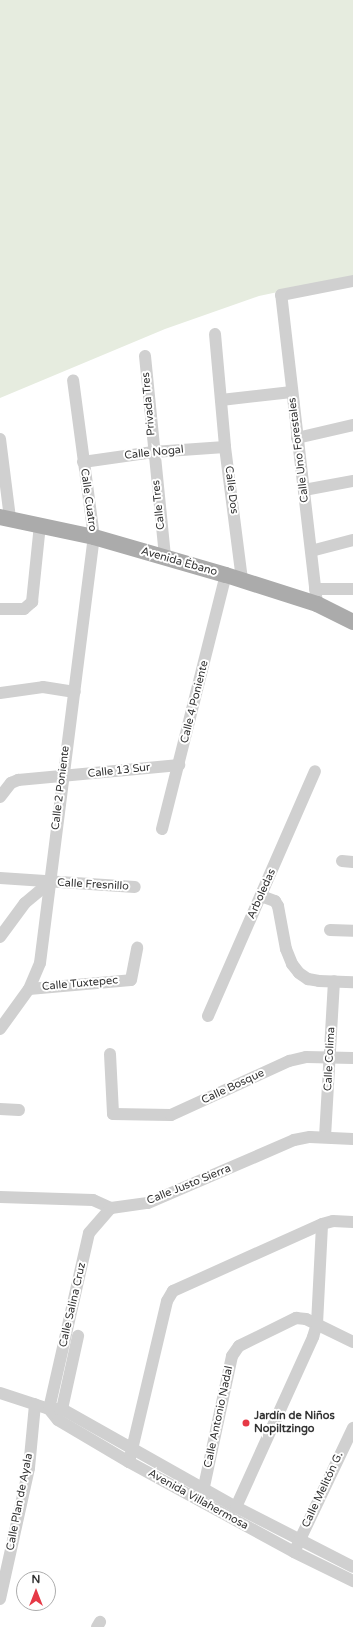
<!DOCTYPE html>
<meta charset="utf-8">
<style>
body{margin:0}
#map{position:relative;width:353px;height:1627px;overflow:hidden;background:#fff;font-family:"Varela Round",sans-serif}
div>[style]{position:absolute}
.green>*{inset:0;background:#e6ecdf}
.minor>*{height:12px;margin:-6px;padding:0 6px;transform-origin:6px;border-radius:6px;background:#d0d0d0}
.major>*{height:16px;margin:-8px;padding:0 8px;transform-origin:8px;border-radius:8px;background:#ababab}
.dots>*{width:11px;height:11px;translate:-50% -50%;box-sizing:border-box;border:2px solid #fff;border-radius:50%}
span{translate:-50% -50%;white-space:nowrap;text-align:center;line-height:1.15;-webkit-text-stroke:4px #fff;paint-order:stroke}
.street-label{font-size:11px;color:#333}
.poi-label{font-size:11px;color:#333;font-weight:700}
.left{translate:0 -50%;text-align:left}
.north{position:absolute;left:16px;top:1571px;width:40px;height:40px;box-sizing:border-box;background:#fff;border:1px solid #adadad;border-radius:50%;rotate:0deg;font-size:11px;font-weight:700;line-height:16px;text-align:center;color:#333}
.north::after{content:'';display:block;margin:auto;width:14px;height:18px;background:#e63946;clip-path:polygon(50% 0,100% 100%,50% 72%,0 100%)}
</style>
<div id="map">
<div class="green">
<div style="clip-path:polygon(0 0,353px 0,353px 276px,259px 296px,165px 329px,0 398px)"></div>
</div>
<div class="minor">
<div style="left:215px;top:334px;width:113px;rotate:84.9deg"></div>
<div style="left:225px;top:447px;width:134px;rotate:82.7deg"></div>
<div style="left:145px;top:356px;width:203px;rotate:84.3deg"></div>
<div style="left:221px;top:400px;width:71px;rotate:-6.4deg"></div>
<div style="left:297px;top:438px;width:57px;rotate:-13.1deg"></div>
<div style="left:0;top:439px;width:80px;rotate:82.8deg"></div>
<div style="left:83px;top:462px;width:71px;rotate:-8.1deg"></div>
<div style="left:153px;top:452px;width:72px;rotate:-4deg"></div>
<div style="left:304px;top:490px;width:50px;rotate:-10.4deg"></div>
<div style="left:311px;top:551px;width:43px;rotate:-14.7deg"></div>
<div style="left:315px;top:589px;width:38px"></div>
<div style="left:317px;top:604px;width:311px;rotate:-96.6deg"></div>
<div style="left:281px;top:295px;width:73px;rotate:-11deg"></div>
<div style="left:0;top:609px;width:24px"></div>
<div style="left:24px;top:609px;width:11px;rotate:-41deg"></div>
<div style="left:32px;top:602px;width:78px;rotate:-84.1deg"></div>
<div style="left:0;top:693px;width:43px;rotate:-7.9deg"></div>
<div style="left:43px;top:687px;width:32px;rotate:9deg"></div>
<div style="left:0;top:797px;width:18px;rotate:-52deg"></div>
<div style="left:11px;top:783px;width:8px;rotate:-23deg"></div>
<div style="left:18px;top:780px;width:162px;rotate:-5.3deg"></div>
<div style="left:162px;top:829px;width:262px;rotate:-75.9deg"></div>
<div style="left:342px;top:861px;width:11px;rotate:5deg"></div>
<div style="left:0;top:878px;width:135px;rotate:3.8deg"></div>
<div style="left:261px;top:896px;width:15px;rotate:20deg"></div>
<div style="left:275px;top:901px;width:6px;rotate:59deg"></div>
<div style="left:278px;top:906px;width:44px;rotate:79.5deg"></div>
<div style="left:286px;top:949px;width:16px;rotate:68deg"></div>
<div style="left:292px;top:964px;width:11px;rotate:52deg"></div>
<div style="left:299px;top:973px;width:11px;rotate:34deg"></div>
<div style="left:308px;top:979px;width:11px;rotate:10deg"></div>
<div style="left:319px;top:981px;width:34px;rotate:2deg"></div>
<div style="left:330px;top:930px;width:23px;rotate:2deg"></div>
<div style="left:0;top:937px;width:42px;rotate:-53.7deg"></div>
<div style="left:25px;top:903px;width:33px;rotate:-40deg"></div>
<div style="left:29px;top:989px;width:102px;rotate:-5deg"></div>
<div style="left:131px;top:980px;width:33px;rotate:-79deg"></div>
<div style="left:208px;top:1016px;width:267px;rotate:-66.4deg"></div>
<div style="left:0;top:1029px;width:49px;rotate:-54.1deg"></div>
<div style="left:29px;top:989px;width:28px;rotate:-67deg"></div>
<div style="left:40px;top:963px;width:429px;rotate:-82.8deg"></div>
<div style="left:94px;top:537px;width:158px;rotate:-97.6deg"></div>
<div style="left:110px;top:1054px;width:60px;rotate:87.1deg"></div>
<div style="left:113px;top:1114px;width:58px;rotate:1deg"></div>
<div style="left:171px;top:1115px;width:130px;rotate:-24.6deg"></div>
<div style="left:289px;top:1061px;width:17px;rotate:-13deg"></div>
<div style="left:306px;top:1057px;width:47px;rotate:1.2deg"></div>
<div style="left:0;top:1109px;width:19px;rotate:3deg"></div>
<div style="left:325px;top:1137px;width:156px;rotate:-86.7deg"></div>
<div style="left:0;top:1197px;width:93px;rotate:1.8deg"></div>
<div style="left:93px;top:1200px;width:20px;rotate:24deg"></div>
<div style="left:111px;top:1208px;width:37px;rotate:-8deg"></div>
<div style="left:148px;top:1203px;width:159px;rotate:-23.3deg"></div>
<div style="left:294px;top:1140px;width:16px;rotate:-11deg"></div>
<div style="left:310px;top:1137px;width:43px;rotate:2.7deg"></div>
<div style="left:0;top:1393px;width:52px;rotate:18.1deg"></div>
<div style="left:49px;top:1409px;width:13px"></div>
<div style="left:62px;top:1409px;width:200px;rotate:29.4deg"></div>
<div style="left:236px;top:1507px;width:131px;rotate:27.1deg"></div>
<div style="left:49px;top:1409px;width:14px;rotate:51deg"></div>
<div style="left:58px;top:1420px;width:82px;rotate:30.6deg"></div>
<div style="left:129px;top:1462px;width:188px;rotate:28.6deg"></div>
<div style="left:294px;top:1552px;width:66px;rotate:26.2deg"></div>
<div style="left:49px;top:1409px;width:180px;rotate:-77.2deg"></div>
<div style="left:89px;top:1233px;width:33px;rotate:-49deg"></div>
<div style="left:62px;top:1409px;width:75px;rotate:-77.6deg"></div>
<div style="left:129px;top:1462px;width:165px;rotate:-76.7deg"></div>
<div style="left:167px;top:1301px;width:12px;rotate:-59deg"></div>
<div style="left:173px;top:1291px;width:163px;rotate:-24.2deg"></div>
<div style="left:322px;top:1224px;width:11px;rotate:-15deg"></div>
<div style="left:333px;top:1221px;width:20px;rotate:3deg"></div>
<div style="left:202px;top:1496px;width:143px;rotate:-77.9deg"></div>
<div style="left:232px;top:1356px;width:12px;rotate:-55deg"></div>
<div style="left:239px;top:1346px;width:64px;rotate:-26.2deg"></div>
<div style="left:296px;top:1318px;width:10px;rotate:6deg"></div>
<div style="left:306px;top:1319px;width:52px;rotate:26.1deg"></div>
<div style="left:236px;top:1507px;width:187px;rotate:-65.6deg"></div>
<div style="left:313px;top:1337px;width:14px;rotate:-73deg"></div>
<div style="left:317px;top:1324px;width:100px;rotate:-87.1deg"></div>
<div style="left:296px;top:1548px;width:133px;rotate:-64.6deg"></div>
<div style="left:0;top:1599px;width:134px;rotate:-77.5deg"></div>
<div style="left:29px;top:1468px;width:64px;rotate:-84.6deg"></div>
<div style="left:97px;top:1627px;width:6px;rotate:-59deg"></div>
</div>
<div class="major">
<div style="left:0;top:517px;width:96px;rotate:12deg"></div>
<div style="left:94px;top:537px;width:137px;rotate:16.1deg"></div>
<div style="left:226px;top:575px;width:96px;rotate:17.7deg"></div>
<div style="left:317px;top:604px;width:40px;rotate:26.6deg"></div>
</div>
<div class="dots">
<div style="left:246px;top:1423px;background:#e63946"></div>
</div>
<div class="street-label">
<span style="left:149px;top:404px;rotate:-95deg">Privada Tres</span>
<span style="left:299px;top:450px;rotate:-97deg">Calle Uno Forestales</span>
<span style="left:154px;top:453px;rotate:-6deg">Calle Nogal</span>
<span style="left:231px;top:490px;rotate:83deg">Calle Dos</span>
<span style="left:88px;top:500px;rotate:82deg">Calle Cuatro</span>
<span style="left:159px;top:505px;rotate:-96deg">Calle Tres</span>
<span style="left:179px;top:562px;rotate:16deg">Avenida Ébano</span>
<span style="left:195px;top:702px;rotate:-76deg">Calle 4 Poniente</span>
<span style="left:119px;top:771px;rotate:-6deg">Calle 13 Sur</span>
<span style="left:61px;top:788px;rotate:-83deg">Calle 2 Poniente</span>
<span style="left:93px;top:885px;rotate:3deg">Calle Fresnillo</span>
<span style="left:262px;top:894px;rotate:-66deg">Arboledas</span>
<span style="left:80px;top:984px;rotate:-5deg">Calle Tuxtepec</span>
<span style="left:330px;top:1059px;rotate:-87deg">Calle Colima</span>
<span style="left:233px;top:1087px;rotate:-25deg">Calle Bosque</span>
<span style="left:189px;top:1185px;rotate:-22deg">Calle Justo Sierra</span>
<span style="left:73px;top:1305px;rotate:-77deg">Calle Salina Cruz</span>
<span style="left:219px;top:1417px;rotate:-78deg">Calle Antonio Nadal</span>
<span style="left:323px;top:1490px;rotate:-65deg">Calle Melitón G.</span>
<span style="left:198px;top:1500px;rotate:29deg">Avenida Villahermosa</span>
<span style="left:20px;top:1502px;rotate:-79deg">Calle Plan de Ayala</span>
</div>
<div class="poi-label">
<span class="left" style="left:254px;top:1423px">Jardín de Niños<br>Nopiltzingo</span>
</div>
<div class="north">N</div>
</div>
